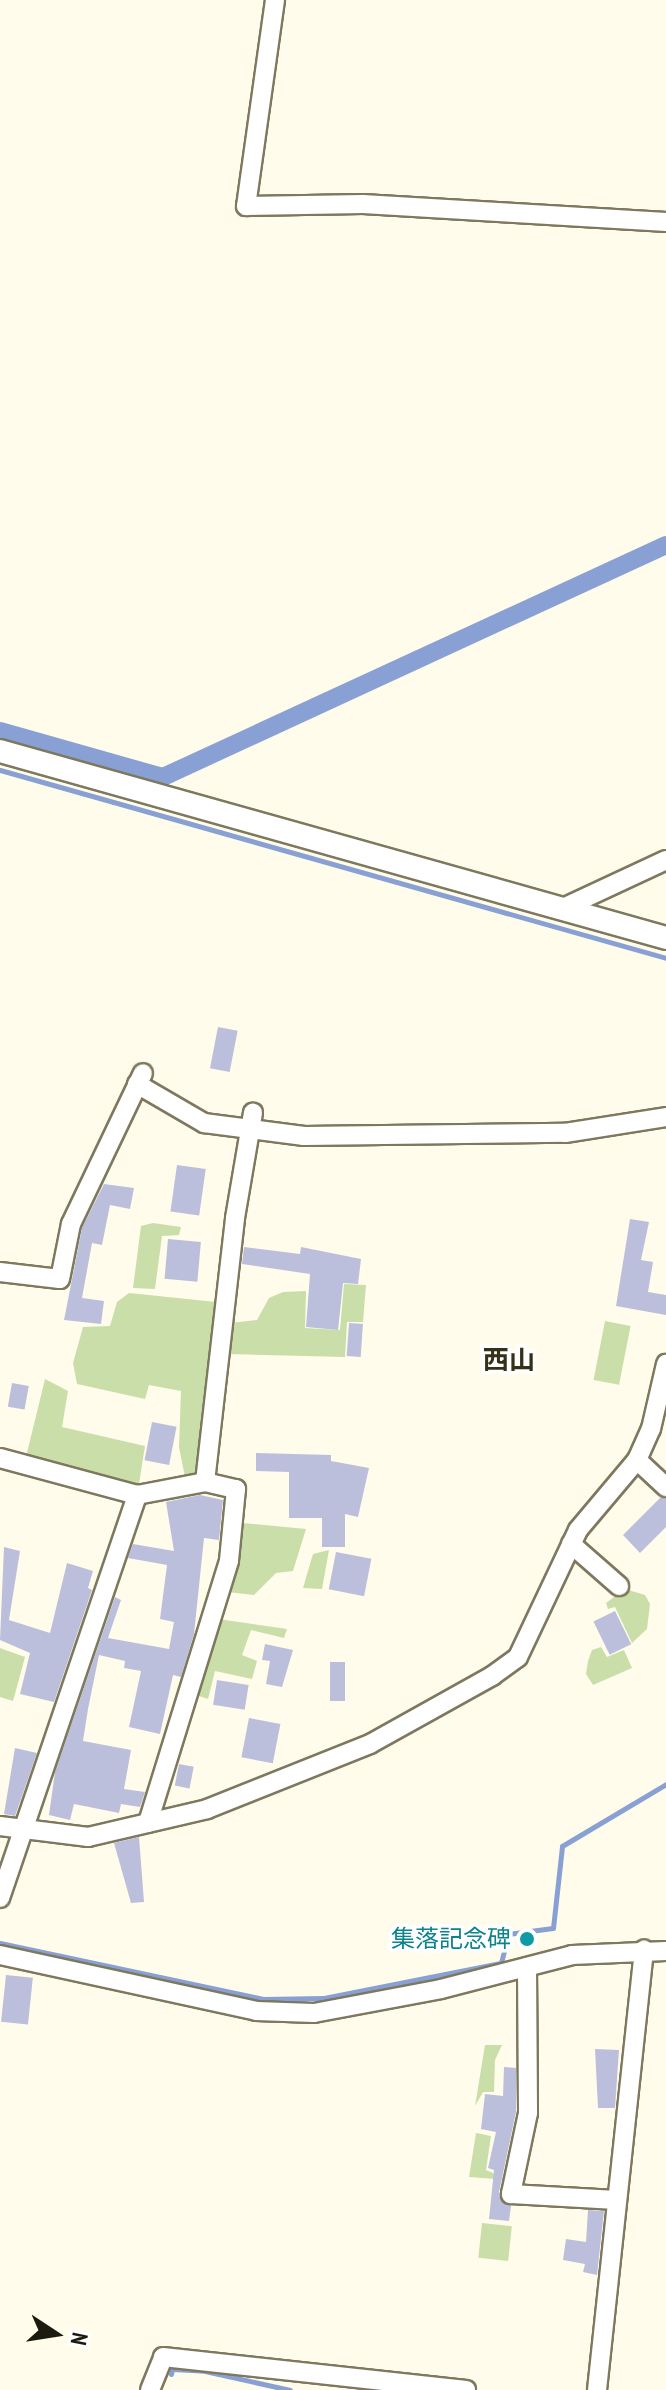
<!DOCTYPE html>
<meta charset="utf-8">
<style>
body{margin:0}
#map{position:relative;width:666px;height:2390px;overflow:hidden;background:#fffceb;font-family:"PT Sans Narrow","Noto Sans JP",sans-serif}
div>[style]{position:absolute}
.green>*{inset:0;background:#cadea9;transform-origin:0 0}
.stream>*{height:5px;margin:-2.5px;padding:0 2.5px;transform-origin:2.5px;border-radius:2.5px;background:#88a0d3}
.canal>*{height:18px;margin:-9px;padding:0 9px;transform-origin:9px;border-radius:9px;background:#88a0d3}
.building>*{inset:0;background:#bcbfdb;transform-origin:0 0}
.roads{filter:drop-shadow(2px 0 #7d785e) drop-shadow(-2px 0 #7d785e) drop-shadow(0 2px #7d785e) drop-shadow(0 -2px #7d785e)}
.minor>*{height:18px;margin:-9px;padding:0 9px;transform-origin:9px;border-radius:9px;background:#fff}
.tertiary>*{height:22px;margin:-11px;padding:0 11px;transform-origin:11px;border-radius:11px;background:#fff}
.dots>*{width:22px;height:22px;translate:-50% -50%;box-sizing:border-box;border:4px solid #fff;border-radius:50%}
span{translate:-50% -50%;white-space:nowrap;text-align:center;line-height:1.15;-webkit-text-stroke:7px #fff;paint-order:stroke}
.culture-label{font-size:24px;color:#0d838f}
.right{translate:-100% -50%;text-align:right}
.neighbourhood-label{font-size:26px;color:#353119;font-weight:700}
.north{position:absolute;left:16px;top:2294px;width:80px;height:80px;-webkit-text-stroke:6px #fff;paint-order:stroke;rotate:102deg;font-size:22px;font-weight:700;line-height:32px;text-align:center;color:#1b1a0f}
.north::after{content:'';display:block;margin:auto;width:28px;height:36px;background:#1b1a0f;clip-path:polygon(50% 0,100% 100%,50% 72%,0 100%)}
</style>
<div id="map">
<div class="green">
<div style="clip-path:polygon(153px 1223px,181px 1227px,179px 1235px,162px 1236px,155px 1289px,133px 1288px,141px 1226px)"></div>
<div style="clip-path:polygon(344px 1284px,366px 1285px,363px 1322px,347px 1322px,345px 1357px,226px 1354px,231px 1323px,257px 1320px,269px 1298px,283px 1292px,306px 1291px,305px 1328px,340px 1330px)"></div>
<div style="clip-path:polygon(129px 1293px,216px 1302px,201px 1476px,185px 1477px,179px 1447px,181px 1391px,149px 1385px,145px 1399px,77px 1384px,73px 1363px,83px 1327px,110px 1326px,117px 1302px)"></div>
<div style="left:605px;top:1321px;width:26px;height:60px;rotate:11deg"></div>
<div style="clip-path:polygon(45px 1379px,68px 1391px,62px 1427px,145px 1446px,139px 1484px,26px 1457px)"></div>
<div style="clip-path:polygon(243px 1523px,306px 1529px,293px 1571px,276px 1573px,254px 1595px,227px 1592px)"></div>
<div style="clip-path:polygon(329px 1550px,322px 1589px,303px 1588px,313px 1554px)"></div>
<div style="clip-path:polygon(625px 1589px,645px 1595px,650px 1604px,647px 1629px,632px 1643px,615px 1607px,608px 1609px,606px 1603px)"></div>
<div style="clip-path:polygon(218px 1619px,287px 1629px,284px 1638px,251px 1630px,242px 1655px,257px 1661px,252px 1679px,215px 1671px,208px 1699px,193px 1694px)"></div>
<div style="clip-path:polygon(601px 1647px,607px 1657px,624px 1650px,632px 1668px,593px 1685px,586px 1674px,588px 1661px,592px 1650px)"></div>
<div style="clip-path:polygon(0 1648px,25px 1657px,13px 1701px,0 1697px)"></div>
<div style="clip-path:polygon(485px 2045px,502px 2045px,495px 2060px,494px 2092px,483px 2092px,475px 2106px)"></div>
<div style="clip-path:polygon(476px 2133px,491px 2136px,486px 2170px,509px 2180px,469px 2177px)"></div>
<div style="left:482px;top:2223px;width:30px;height:35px;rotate:6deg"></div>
</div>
<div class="stream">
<div style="left:0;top:770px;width:692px;rotate:15.76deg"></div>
<div style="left:0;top:1943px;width:269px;rotate:12deg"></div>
<div style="left:263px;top:1999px;width:61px;rotate:-0.9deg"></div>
<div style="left:324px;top:1998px;width:180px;rotate:-11.2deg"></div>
<div style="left:501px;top:1963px;width:30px;rotate:-76deg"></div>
<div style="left:508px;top:1934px;width:45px;rotate:-7.6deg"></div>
<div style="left:553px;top:1928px;width:82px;rotate:-83.7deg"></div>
<div style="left:562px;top:1846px;width:121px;rotate:-30.8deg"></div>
<div style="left:171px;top:2374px;width:5px;rotate:-79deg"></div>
<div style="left:172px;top:2369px;width:33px;rotate:3deg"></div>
<div style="left:205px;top:2371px;width:87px;rotate:12.6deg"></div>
</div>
<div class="canal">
<div style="left:0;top:731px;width:169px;rotate:15.8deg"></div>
<div style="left:163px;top:777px;width:554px;rotate:-24.76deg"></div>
</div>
<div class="building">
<div style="left:218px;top:1027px;width:20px;height:42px;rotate:11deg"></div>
<div style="left:177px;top:1165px;width:29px;height:47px;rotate:8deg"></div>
<div style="clip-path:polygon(104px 1184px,134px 1188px,130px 1209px,110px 1205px,102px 1245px,92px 1243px,82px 1298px,104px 1301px,101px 1324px,64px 1320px,82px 1228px)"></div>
<div style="clip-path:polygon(630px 1219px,649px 1222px,641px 1260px,653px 1262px,648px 1292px,666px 1295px,666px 1315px,616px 1306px)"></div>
<div style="left:168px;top:1239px;width:33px;height:40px;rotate:5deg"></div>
<div style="clip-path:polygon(244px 1247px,300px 1254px,301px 1247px,361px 1259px,358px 1284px,343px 1283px,338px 1330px,306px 1327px,310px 1274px,242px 1264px)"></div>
<div style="left:349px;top:1323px;width:14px;height:33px;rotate:4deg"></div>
<div style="left:12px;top:1383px;width:17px;height:24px;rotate:10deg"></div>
<div style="left:152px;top:1422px;width:25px;height:39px;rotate:11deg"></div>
<div style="clip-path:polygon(256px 1453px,331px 1455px,331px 1461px,369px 1468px,358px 1517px,345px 1514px,345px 1547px,322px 1547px,322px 1518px,289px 1518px,289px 1472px,256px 1471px)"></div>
<div style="clip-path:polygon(200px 1495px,223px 1500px,219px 1540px,204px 1538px,194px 1634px,181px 1677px,173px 1675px,160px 1734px,129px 1727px,141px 1671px,124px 1668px,125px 1661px,99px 1655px,88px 1709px,83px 1741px,131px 1750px,124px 1789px,145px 1792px,140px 1807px,121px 1804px,119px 1813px,74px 1804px,70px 1820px,49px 1815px,55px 1772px,115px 1597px,121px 1600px,108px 1638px,169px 1649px,174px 1622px,160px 1619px,167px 1565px,128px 1558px,133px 1544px,174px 1551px,166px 1502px)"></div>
<div style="clip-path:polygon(661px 1497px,666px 1499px,666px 1527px,640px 1553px,623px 1535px)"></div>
<div style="clip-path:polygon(4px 1547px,20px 1551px,9px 1620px,50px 1633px,67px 1563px,93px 1571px,88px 1588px,92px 1590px,54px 1702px,20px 1694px,30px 1653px,0 1640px)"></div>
<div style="left:336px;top:1552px;width:36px;height:38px;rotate:11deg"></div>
<div style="left:615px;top:1611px;width:37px;height:24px;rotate:64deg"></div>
<div style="clip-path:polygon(265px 1644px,293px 1650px,282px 1687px,266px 1684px,270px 1661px,262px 1660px)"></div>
<div style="left:330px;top:1662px;width:15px;height:39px"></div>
<div style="left:217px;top:1680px;width:32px;height:25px;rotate:9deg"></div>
<div style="left:249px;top:1718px;width:32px;height:40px;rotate:11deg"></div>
<div style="clip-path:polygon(15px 1748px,37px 1753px,15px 1816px,4px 1814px)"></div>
<div style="left:179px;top:1764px;width:15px;height:22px;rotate:11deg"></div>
<div style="clip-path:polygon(139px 1837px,144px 1902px,131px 1903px,114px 1843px)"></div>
<div style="left:6px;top:1975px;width:27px;height:47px;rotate:6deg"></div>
<div style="clip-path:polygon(595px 2049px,619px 2050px,615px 2108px,598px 2108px)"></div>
<div style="clip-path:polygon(504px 2067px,516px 2068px,516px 2112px,499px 2192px,511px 2206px,509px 2221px,489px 2219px,494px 2170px,488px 2168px,496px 2132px,481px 2129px,485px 2094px,503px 2096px)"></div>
<div style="clip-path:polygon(588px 2210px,604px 2211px,597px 2275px,583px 2272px,585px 2264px,563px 2260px,566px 2239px,586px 2242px)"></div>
</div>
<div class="roads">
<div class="minor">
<div style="left:275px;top:0;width:208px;rotate:98deg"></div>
<div style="left:246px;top:206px;width:117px;rotate:-1deg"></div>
<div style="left:363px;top:204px;width:304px;rotate:3.4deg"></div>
<div style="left:561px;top:909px;width:116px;rotate:-25deg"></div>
<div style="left:137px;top:1084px;width:78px;rotate:30.2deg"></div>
<div style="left:204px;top:1123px;width:101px;rotate:7.4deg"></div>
<div style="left:304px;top:1136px;width:261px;rotate:-0.7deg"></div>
<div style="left:565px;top:1133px;width:102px;rotate:-9deg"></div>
<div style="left:0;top:1272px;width:60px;rotate:6.7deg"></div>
<div style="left:60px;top:1279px;width:56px;rotate:-78.7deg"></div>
<div style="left:71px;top:1224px;width:167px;rotate:-64.5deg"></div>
<div style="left:0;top:1458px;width:142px;rotate:15.1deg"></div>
<div style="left:137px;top:1495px;width:69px;rotate:-10.8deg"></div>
<div style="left:205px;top:1482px;width:32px;rotate:13deg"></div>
<div style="left:236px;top:1489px;width:72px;rotate:95.6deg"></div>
<div style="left:229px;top:1561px;width:274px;rotate:107.2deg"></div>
<div style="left:637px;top:1460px;width:40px;rotate:43deg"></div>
<div style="left:205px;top:1482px;width:266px;rotate:-83.5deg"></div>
<div style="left:235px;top:1218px;width:107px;rotate:-80.3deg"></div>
<div style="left:571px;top:1544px;width:64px;rotate:41.2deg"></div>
<div style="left:0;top:1826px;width:89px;rotate:7.1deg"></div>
<div style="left:88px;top:1837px;width:122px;rotate:-13.2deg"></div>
<div style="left:207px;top:1809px;width:175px;rotate:-21.7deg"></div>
<div style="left:370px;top:1744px;width:140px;rotate:-29.1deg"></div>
<div style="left:492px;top:1676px;width:32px;rotate:-36deg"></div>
<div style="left:518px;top:1657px;width:140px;rotate:-64.7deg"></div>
<div style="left:578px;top:1530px;width:92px;rotate:-49.9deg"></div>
<div style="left:637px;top:1460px;width:34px;rotate:-66deg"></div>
<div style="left:651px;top:1429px;width:67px;rotate:-77deg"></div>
<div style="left:0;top:1898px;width:426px;rotate:-71.2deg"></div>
<div style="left:0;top:1955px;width:262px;rotate:12.3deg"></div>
<div style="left:256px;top:2011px;width:58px;rotate:2deg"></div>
<div style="left:314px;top:2013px;width:129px;rotate:-10.7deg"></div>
<div style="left:441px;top:1989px;width:135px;rotate:-14.5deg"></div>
<div style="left:572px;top:1955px;width:94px;rotate:-2.4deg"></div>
<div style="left:527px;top:1967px;width:146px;rotate:89.6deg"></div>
<div style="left:528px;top:2113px;width:83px;rotate:101.9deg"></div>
<div style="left:511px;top:2194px;width:105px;rotate:3.3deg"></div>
<div style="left:150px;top:2390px;width:35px;rotate:-68deg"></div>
<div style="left:163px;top:2357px;width:305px;rotate:6.2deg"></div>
<div style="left:597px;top:2390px;width:443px;rotate:-83.9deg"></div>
</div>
<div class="tertiary">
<div style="left:0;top:751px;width:692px;rotate:15.68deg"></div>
</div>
</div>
<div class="dots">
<div style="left:527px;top:1939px;background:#0f9aa8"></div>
</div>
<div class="culture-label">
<span class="right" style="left:511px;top:1939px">集落記念碑</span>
</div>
<div class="neighbourhood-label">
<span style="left:509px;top:1360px">西山</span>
</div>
<div class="north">N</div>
</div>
